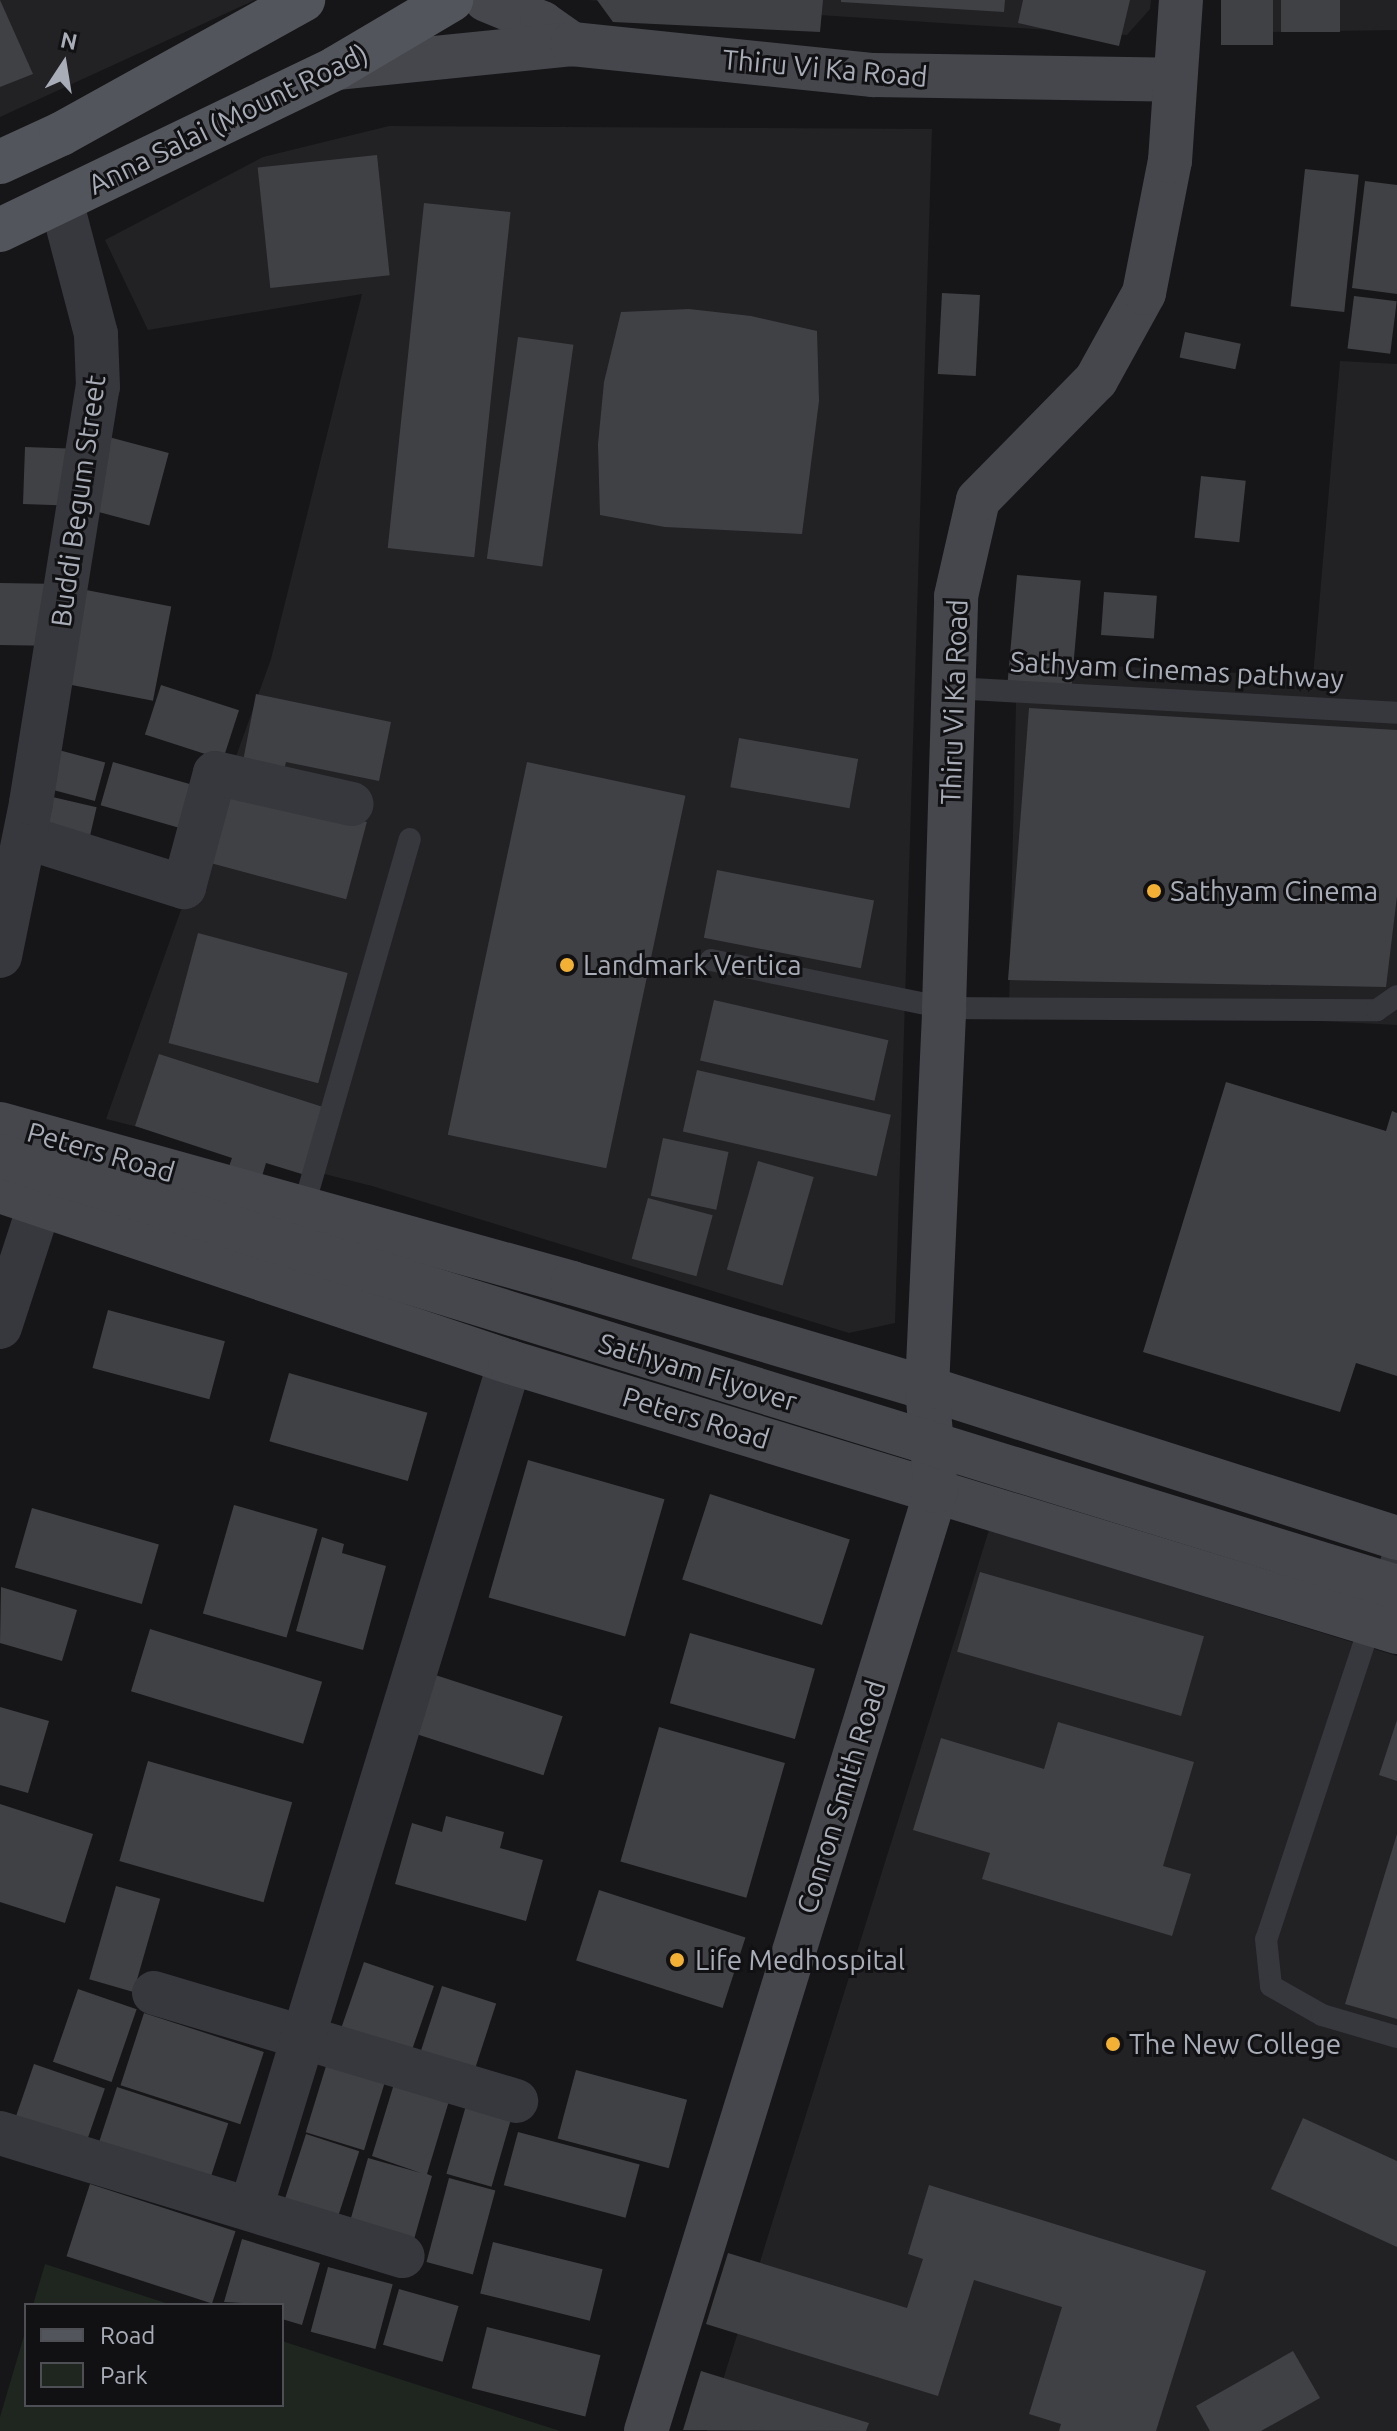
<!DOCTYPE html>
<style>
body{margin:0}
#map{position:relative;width:1397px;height:2431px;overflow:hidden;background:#161618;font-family:Ubuntu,sans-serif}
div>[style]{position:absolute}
.built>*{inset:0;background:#222225}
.green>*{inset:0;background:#1e261f}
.building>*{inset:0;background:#404145;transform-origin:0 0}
.lane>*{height:22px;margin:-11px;padding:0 11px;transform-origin:11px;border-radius:11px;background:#37383d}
.street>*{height:44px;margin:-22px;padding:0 22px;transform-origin:22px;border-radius:22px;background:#37383d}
.secondary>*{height:44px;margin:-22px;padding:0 22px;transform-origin:22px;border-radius:22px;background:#45474d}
.primary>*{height:44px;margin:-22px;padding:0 22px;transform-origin:22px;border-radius:22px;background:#53555c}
.secondary-bridge>*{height:44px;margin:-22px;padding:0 22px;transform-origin:22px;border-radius:22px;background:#45474d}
.dots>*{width:22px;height:22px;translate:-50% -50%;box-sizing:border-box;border:4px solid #111113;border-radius:50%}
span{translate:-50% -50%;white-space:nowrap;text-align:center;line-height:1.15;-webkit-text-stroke:6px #111113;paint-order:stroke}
.street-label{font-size:28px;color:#a8adb8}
.poi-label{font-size:28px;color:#a8adb8}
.left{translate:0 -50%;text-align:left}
.legend{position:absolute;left:24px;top:2303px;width:260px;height:104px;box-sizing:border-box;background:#111113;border:2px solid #4d4f55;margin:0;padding:10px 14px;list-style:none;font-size:24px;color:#a8adb8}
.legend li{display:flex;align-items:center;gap:16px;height:40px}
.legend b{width:40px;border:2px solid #4d4f55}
.north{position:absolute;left:24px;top:24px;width:80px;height:80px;-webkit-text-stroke:6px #111113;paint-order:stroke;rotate:12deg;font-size:22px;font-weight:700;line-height:32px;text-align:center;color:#a8adb8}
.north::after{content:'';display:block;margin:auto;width:28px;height:36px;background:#a8adb8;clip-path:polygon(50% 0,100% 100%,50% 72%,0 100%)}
</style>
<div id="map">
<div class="built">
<div style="clip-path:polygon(0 0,255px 0,0 117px)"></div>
<div style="clip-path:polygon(587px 0,1151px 0,1150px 9px,1127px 35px)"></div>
<div style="clip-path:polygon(1230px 0,1397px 0,1397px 30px,1271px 32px)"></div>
<div style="clip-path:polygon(389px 126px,932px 129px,895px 1323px,849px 1333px,372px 1186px,106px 1119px,271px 659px,362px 294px,148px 330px,105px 240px,263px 157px)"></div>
<div style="clip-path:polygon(1340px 361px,1397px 364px,1397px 1025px,1009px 1005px,1017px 661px,1313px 677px)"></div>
<div style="clip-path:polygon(989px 1530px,1397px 1656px,1397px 2431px,707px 2431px)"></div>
</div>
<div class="green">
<div style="clip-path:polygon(45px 2264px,172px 2305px,33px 2305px)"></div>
<div style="clip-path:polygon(26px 2329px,26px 2405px,282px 2405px,282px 2341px,560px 2431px,0 2431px,0 2417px)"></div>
</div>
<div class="building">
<div style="clip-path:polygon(0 0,33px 74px,0 87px)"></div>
<div style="clip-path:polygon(597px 0,823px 0,820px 32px,613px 22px)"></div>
<div style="clip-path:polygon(841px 0,1005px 0,1004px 12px,841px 2px)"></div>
<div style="clip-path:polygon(1023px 0,1130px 0,1119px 46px,1018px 23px)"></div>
<div style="left:1221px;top:0;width:52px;height:45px"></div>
<div style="left:1281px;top:0;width:59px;height:32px"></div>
<div style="left:377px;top:155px;width:121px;height:120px;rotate:84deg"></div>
<div style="left:1305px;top:169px;width:54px;height:138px;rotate:6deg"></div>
<div style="clip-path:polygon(1365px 181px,1397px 185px,1397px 294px,1352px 288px)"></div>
<div style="left:424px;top:203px;width:87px;height:347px;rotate:6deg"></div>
<div style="left:942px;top:293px;width:38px;height:81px;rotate:3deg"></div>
<div style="left:1354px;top:296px;width:43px;height:53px;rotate:7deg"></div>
<div style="clip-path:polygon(689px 309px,751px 316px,817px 331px,819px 401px,802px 534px,665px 527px,600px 515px,598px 444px,604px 382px,621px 312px)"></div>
<div style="left:1185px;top:332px;width:57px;height:26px;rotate:12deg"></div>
<div style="left:518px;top:337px;width:56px;height:224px;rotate:8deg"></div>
<div style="left:105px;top:436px;width:66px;height:75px;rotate:15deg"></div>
<div style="left:25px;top:447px;width:50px;height:57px;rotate:2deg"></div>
<div style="left:1201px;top:476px;width:45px;height:62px;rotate:6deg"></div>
<div style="left:1017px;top:575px;width:64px;height:108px;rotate:5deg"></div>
<div style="left:0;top:583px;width:46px;height:62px;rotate:1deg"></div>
<div style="left:81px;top:589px;width:92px;height:96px;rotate:11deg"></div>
<div style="left:1104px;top:592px;width:53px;height:43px;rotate:4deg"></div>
<div style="left:161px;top:685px;width:82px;height:52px;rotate:18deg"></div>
<div style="clip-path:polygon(256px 694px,391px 722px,379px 781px,286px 762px,284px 770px,243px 761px)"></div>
<div style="clip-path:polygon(1029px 708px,1397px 730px,1397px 896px,1386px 987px,1008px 980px)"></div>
<div style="left:739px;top:738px;width:121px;height:50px;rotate:10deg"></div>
<div style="left:55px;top:749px;width:52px;height:40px;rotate:15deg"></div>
<div style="left:113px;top:762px;width:86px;height:45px;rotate:16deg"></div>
<div style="left:527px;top:762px;width:162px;height:381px;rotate:12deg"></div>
<div style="left:221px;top:783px;width:151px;height:80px;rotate:15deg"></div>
<div style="left:44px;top:795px;width:54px;height:42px;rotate:13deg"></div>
<div style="left:717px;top:870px;width:160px;height:69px;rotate:11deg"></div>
<div style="left:198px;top:933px;width:155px;height:114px;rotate:15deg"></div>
<div style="left:714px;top:1000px;width:179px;height:62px;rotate:13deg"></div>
<div style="clip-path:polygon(159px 1054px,326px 1108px,305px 1175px,266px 1163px,260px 1183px,227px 1172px,232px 1158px,135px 1126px)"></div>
<div style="left:697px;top:1070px;width:199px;height:63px;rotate:13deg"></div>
<div style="clip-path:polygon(1226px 1082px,1386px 1131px,1392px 1111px,1397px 1113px,1397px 1376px,1356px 1363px,1340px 1412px,1143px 1352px)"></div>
<div style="left:663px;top:1138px;width:67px;height:59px;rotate:12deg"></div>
<div style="left:758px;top:1161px;width:58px;height:113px;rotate:16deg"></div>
<div style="left:648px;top:1198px;width:67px;height:63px;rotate:15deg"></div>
<div style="left:108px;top:1310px;width:121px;height:60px;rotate:15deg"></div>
<div style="left:289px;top:1373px;width:144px;height:71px;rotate:16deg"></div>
<div style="left:528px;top:1460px;width:142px;height:143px;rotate:16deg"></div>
<div style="left:710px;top:1494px;width:147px;height:90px;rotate:18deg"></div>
<div style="left:234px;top:1505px;width:87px;height:113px;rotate:16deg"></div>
<div style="left:32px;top:1508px;width:132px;height:62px;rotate:16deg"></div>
<div style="clip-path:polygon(322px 1537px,344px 1544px,342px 1553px,386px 1566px,363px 1650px,296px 1631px)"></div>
<div style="left:980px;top:1572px;width:233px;height:83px;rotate:16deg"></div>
<div style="clip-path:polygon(1px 1587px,77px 1610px,62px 1661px,0 1643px)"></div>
<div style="left:150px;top:1629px;width:180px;height:65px;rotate:17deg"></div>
<div style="left:690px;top:1633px;width:130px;height:73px;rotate:16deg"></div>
<div style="left:420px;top:1670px;width:150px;height:62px;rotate:18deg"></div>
<div style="clip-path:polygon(0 1707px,49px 1721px,28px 1793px,0 1785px)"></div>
<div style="clip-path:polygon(1397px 1720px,1397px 1781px,1379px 1775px)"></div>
<div style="clip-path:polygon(1058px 1722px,1194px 1762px,1163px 1866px,1191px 1874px,1172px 1936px,982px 1879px,990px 1853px,913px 1830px,941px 1738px,1044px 1769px)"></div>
<div style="left:659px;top:1727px;width:131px;height:140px;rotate:16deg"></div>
<div style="left:148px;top:1761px;width:150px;height:104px;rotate:16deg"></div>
<div style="clip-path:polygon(0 1804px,93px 1834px,65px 1923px,0 1902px)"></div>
<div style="clip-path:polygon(446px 1816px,504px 1832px,500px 1848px,543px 1860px,526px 1921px,395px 1884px,412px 1823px,442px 1832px)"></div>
<div style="clip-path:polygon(1397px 1834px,1397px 2019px,1345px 2004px)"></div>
<div style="left:116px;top:1886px;width:46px;height:97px;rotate:16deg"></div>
<div style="left:599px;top:1890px;width:154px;height:74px;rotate:18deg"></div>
<div style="left:364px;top:1962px;width:74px;height:83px;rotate:19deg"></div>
<div style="left:442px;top:1986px;width:57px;height:77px;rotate:18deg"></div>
<div style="left:78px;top:1989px;width:62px;height:77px;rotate:19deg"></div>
<div style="left:144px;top:2013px;width:126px;height:76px;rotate:18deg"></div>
<div style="left:330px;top:2053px;width:61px;height:83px;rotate:17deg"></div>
<div style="left:34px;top:2064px;width:75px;height:68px;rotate:19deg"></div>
<div style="left:576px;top:2070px;width:115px;height:71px;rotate:15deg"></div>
<div style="clip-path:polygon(397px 2074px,452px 2091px,427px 2174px,432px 2176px,413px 2243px,349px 2225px,368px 2158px,421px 2173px,372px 2156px)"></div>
<div style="left:117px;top:2087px;width:117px;height:71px;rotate:18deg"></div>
<div style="left:469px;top:2095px;width:47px;height:82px;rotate:16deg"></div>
<div style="clip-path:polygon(1303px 2118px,1397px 2161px,1397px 2247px,1271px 2189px)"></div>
<div style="left:518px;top:2132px;width:126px;height:55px;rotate:15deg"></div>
<div style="left:306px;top:2134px;width:56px;height:72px;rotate:18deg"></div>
<div style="left:449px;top:2178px;width:48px;height:87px;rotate:15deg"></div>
<div style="left:90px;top:2184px;width:153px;height:76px;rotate:18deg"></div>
<div style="clip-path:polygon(929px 2185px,1206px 2271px,1156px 2431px,1059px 2431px,1061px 2424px,1029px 2414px,1062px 2307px,974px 2280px,938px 2396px,706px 2324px,728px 2253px,907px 2308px,923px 2259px,908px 2254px)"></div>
<div style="clip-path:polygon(242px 2239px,320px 2263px,302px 2325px,282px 2319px,282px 2305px,224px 2302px)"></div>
<div style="left:493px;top:2242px;width:113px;height:53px;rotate:14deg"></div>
<div style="left:328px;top:2267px;width:67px;height:67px;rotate:15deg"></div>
<div style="left:399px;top:2289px;width:62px;height:58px;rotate:16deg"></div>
<div style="left:487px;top:2327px;width:117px;height:63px;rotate:14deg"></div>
<div style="clip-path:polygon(1293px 2351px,1320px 2398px,1261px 2431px,1210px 2431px,1196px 2406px)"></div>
<div style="clip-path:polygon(701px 2371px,869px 2423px,866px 2431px,683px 2430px)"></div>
</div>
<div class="lane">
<div style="left:953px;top:688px;width:445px;rotate:3.2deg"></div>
<div style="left:711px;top:960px;width:238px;rotate:11.6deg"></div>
<div style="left:944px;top:1008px;width:433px;rotate:0.3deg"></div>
<div style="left:1377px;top:1010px;width:24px;rotate:-35deg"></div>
<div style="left:303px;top:1209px;width:385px;rotate:-73.9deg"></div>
<div style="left:1397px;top:1544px;width:416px;rotate:108.3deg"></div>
<div style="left:1266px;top:1939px;width:47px;rotate:83.9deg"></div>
<div style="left:1271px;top:1986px;width:59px;rotate:29.6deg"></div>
<div style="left:1322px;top:2015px;width:78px;rotate:16.3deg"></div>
</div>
<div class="street">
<div style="left:25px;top:837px;width:167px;rotate:17.5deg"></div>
<div style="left:184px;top:887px;width:118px;rotate:-74.8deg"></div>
<div style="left:215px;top:773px;width:140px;rotate:12.8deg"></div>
<div style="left:0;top:956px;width:156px;rotate:-78.5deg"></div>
<div style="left:31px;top:803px;width:421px;rotate:-80.9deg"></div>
<div style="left:98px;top:387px;width:53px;rotate:-92.2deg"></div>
<div style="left:96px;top:334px;width:138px;rotate:-104.7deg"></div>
<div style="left:0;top:1327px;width:129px;rotate:-72deg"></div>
<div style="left:154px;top:1993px;width:378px;rotate:16.6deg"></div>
<div style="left:0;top:2133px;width:421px;rotate:17deg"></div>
<div style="left:251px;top:2208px;width:885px;rotate:-72.98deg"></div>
</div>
<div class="secondary">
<div style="left:486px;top:0;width:61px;rotate:22.3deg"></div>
<div style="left:542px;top:23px;width:37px;rotate:35deg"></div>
<div style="left:336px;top:68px;width:237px;rotate:-5.8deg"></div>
<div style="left:572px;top:44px;width:303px;rotate:5.9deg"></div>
<div style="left:873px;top:75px;width:302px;rotate:0.9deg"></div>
<div style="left:0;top:1124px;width:594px;rotate:15.53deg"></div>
<div style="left:572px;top:1283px;width:370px;rotate:16.5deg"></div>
<div style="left:927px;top:1388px;width:493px;rotate:17.7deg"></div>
<div style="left:0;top:1191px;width:538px;rotate:18.54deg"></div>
<div style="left:510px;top:1362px;width:927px;rotate:16.93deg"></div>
<div style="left:646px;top:2431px;width:984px;rotate:-72.85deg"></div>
<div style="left:936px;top:1491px;width:103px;rotate:-95deg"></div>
<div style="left:927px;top:1388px;width:380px;rotate:-87.4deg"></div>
<div style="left:944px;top:1008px;width:412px;rotate:-88.3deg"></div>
<div style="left:956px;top:596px;width:98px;rotate:-77.1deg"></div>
<div style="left:978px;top:500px;width:168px;rotate:-45.5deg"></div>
<div style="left:1096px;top:380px;width:99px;rotate:-61.1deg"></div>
<div style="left:1144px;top:293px;width:135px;rotate:-78.9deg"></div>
<div style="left:1170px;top:161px;width:161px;rotate:-86.1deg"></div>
</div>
<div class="primary">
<div style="left:0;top:162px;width:67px;rotate:-24.7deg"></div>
<div style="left:61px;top:134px;width:277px;rotate:-29deg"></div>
<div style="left:0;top:230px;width:373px;rotate:-25.7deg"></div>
<div style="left:336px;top:68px;width:134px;rotate:-30.6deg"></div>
</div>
<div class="secondary-bridge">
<div style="left:0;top:1156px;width:1462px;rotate:17.15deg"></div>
</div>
<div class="dots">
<div style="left:1154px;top:891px;background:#f2b134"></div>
<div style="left:567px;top:965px;background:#f2b134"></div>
<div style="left:677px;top:1960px;background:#f2b134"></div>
<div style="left:1113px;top:2044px;background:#f2b134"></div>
</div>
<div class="street-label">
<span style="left:825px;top:68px;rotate:5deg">Thiru Vi Ka Road</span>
<span style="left:228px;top:119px;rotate:-26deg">Anna Salai (Mount Road)</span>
<span style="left:78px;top:501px;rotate:-82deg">Buddi Begum Street</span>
<span style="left:1177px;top:670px;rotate:3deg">Sathyam Cinemas pathway</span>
<span style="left:954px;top:702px;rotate:-88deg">Thiru Vi Ka Road</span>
<span style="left:101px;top:1152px;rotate:16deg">Peters Road</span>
<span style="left:698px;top:1372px;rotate:17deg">Sathyam Flyover</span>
<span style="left:696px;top:1418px;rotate:17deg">Peters Road</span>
<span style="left:841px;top:1797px;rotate:-73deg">Conron Smith Road</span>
</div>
<div class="poi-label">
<span class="left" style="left:1170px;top:891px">Sathyam Cinema</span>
<span class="left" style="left:583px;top:965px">Landmark Vertica</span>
<span class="left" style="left:695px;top:1960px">Life Medhospital</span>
<span class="left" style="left:1129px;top:2044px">The New College</span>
</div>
<ul class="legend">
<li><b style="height:10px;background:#53555c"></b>Road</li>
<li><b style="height:22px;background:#1e261f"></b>Park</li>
</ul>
<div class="north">N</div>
</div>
